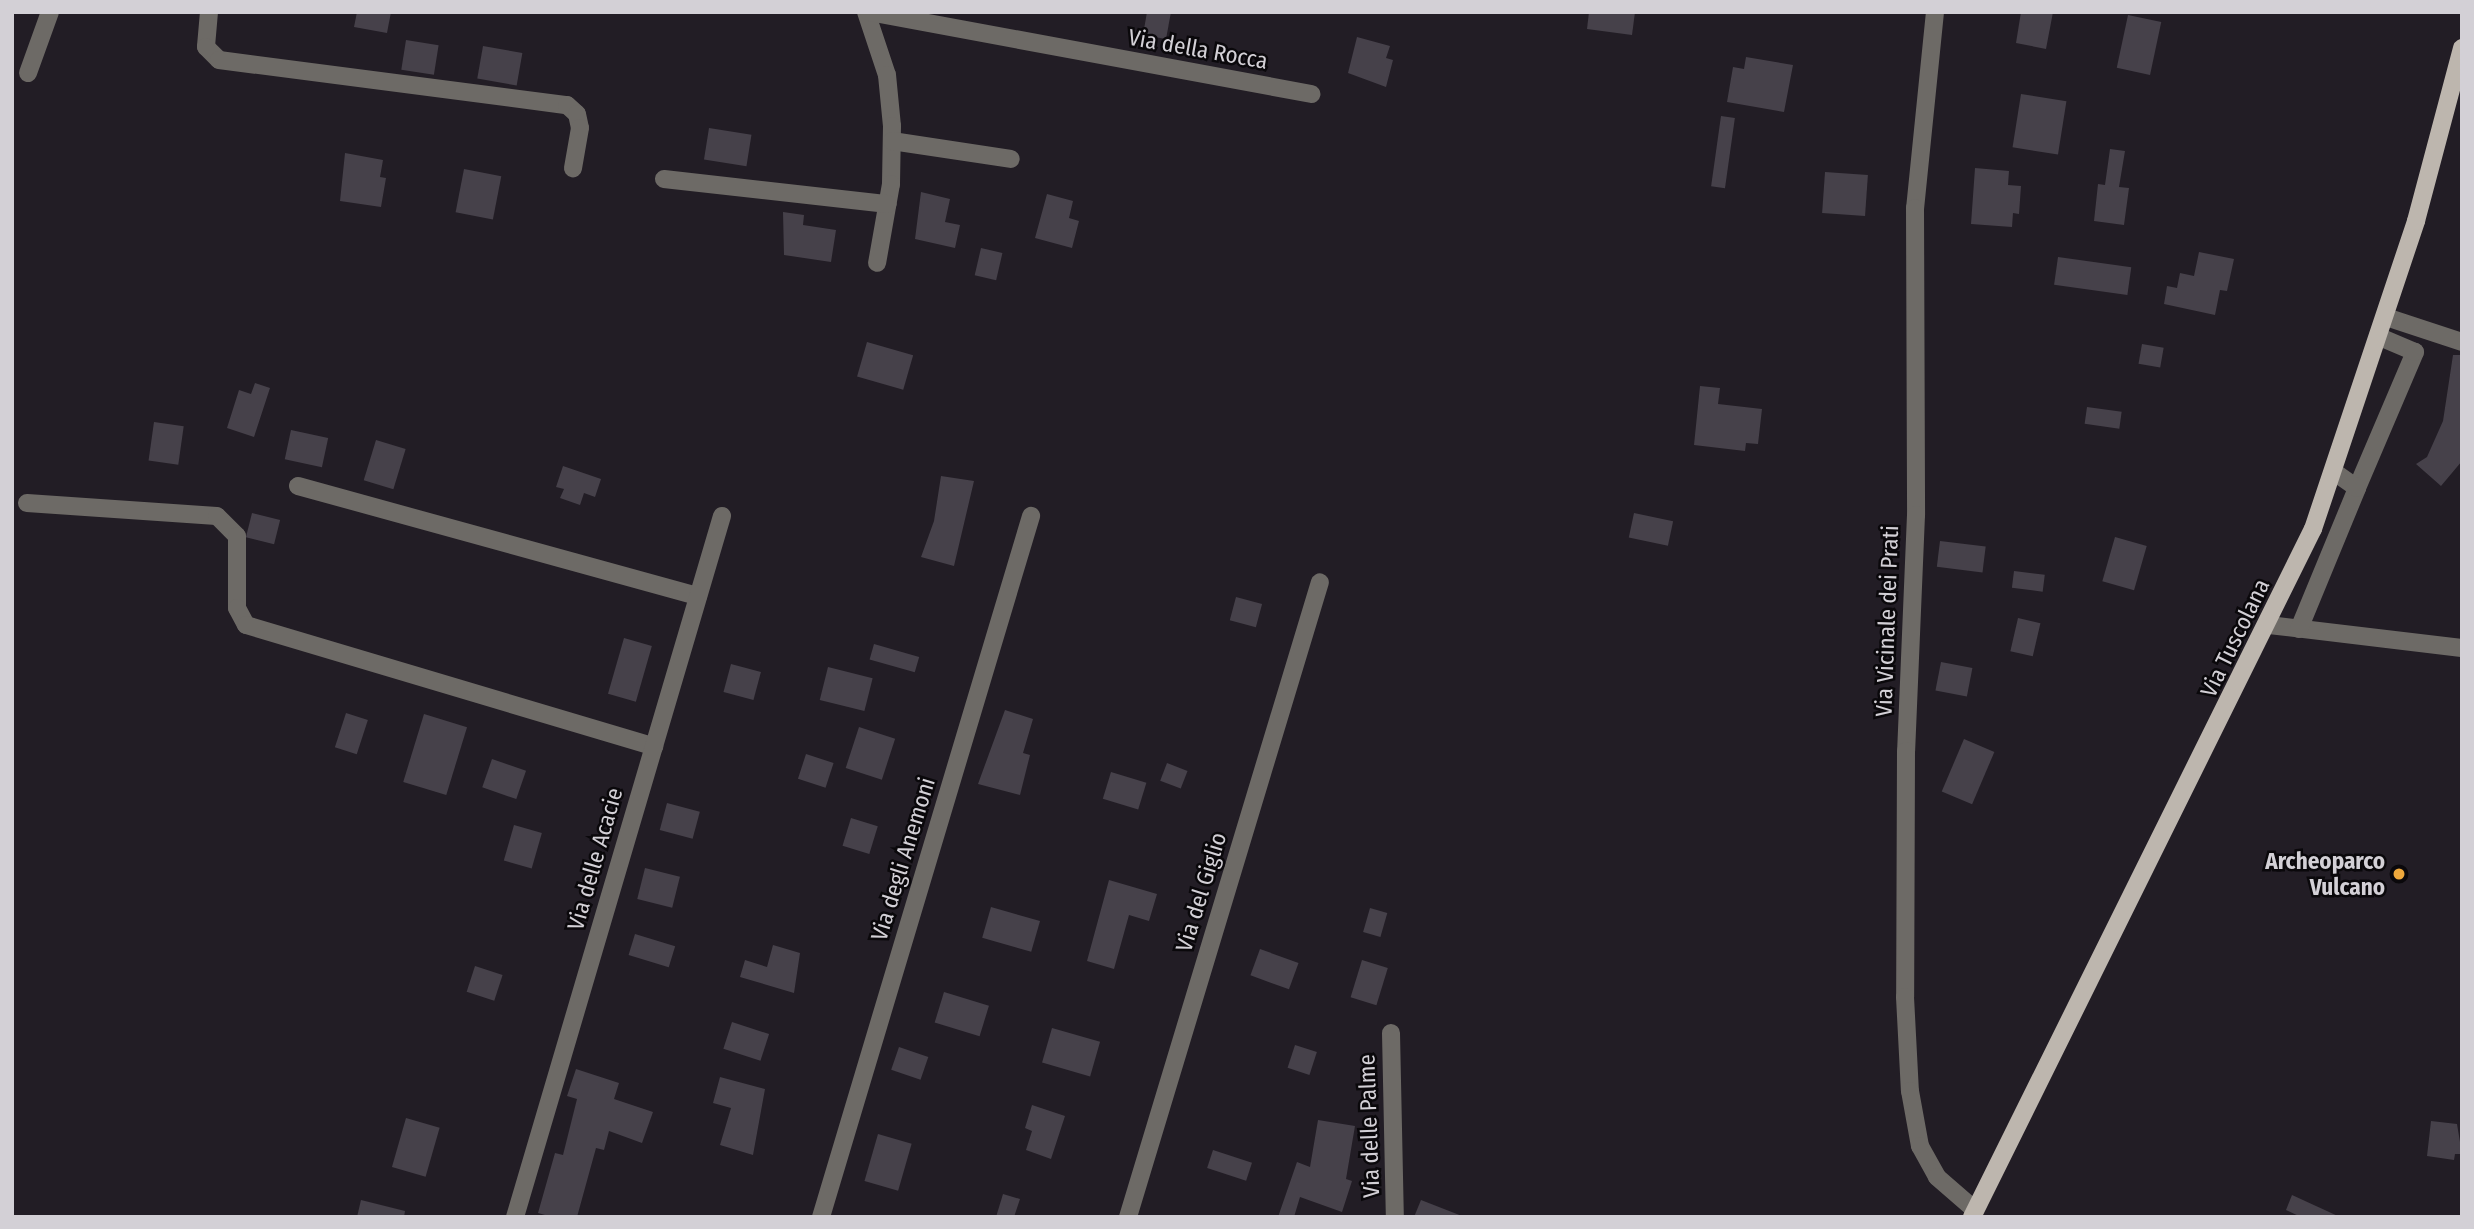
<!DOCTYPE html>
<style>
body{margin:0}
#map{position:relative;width:2474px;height:1229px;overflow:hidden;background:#221d25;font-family:"Fira Sans Condensed",sans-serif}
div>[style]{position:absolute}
.building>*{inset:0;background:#46414a;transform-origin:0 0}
.minor>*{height:18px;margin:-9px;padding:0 9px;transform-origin:9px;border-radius:9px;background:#6d6a66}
.major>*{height:18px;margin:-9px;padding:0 9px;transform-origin:9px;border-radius:9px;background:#bdb6ae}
.dots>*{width:19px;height:19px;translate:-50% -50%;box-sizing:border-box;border:4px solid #0a080b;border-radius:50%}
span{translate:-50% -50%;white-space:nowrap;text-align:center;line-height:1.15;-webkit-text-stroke:5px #0a080b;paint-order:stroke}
.street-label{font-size:23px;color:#d3d0d6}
.poi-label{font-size:23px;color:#d3d0d6;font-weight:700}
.right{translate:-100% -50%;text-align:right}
.frame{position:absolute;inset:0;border:14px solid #d3d0d6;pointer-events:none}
</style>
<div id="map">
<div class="building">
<div style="clip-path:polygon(357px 12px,391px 12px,387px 33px,354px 27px)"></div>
<div style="clip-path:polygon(1147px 12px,1171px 12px,1166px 39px,1143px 35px)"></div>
<div style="clip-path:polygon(1589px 12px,1635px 12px,1632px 35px,1587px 29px)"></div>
<div style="clip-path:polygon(2021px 12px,2053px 12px,2046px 49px,2016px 43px)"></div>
<div style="left:2128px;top:15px;width:34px;height:54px;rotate:12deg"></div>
<div style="clip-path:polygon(1357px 37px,1390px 46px,1386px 58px,1393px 60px,1386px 87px,1348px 73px)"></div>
<div style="left:406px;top:40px;width:33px;height:30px;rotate:9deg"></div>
<div style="left:483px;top:46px;width:40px;height:33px;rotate:10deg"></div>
<div style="clip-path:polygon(1746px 57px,1793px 65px,1784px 112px,1727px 102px,1733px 67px,1744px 69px)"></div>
<div style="left:2021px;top:94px;width:46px;height:54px;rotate:9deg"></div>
<div style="left:1721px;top:116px;width:14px;height:71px;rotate:8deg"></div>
<div style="left:709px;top:128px;width:43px;height:32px;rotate:9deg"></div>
<div style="clip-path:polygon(2110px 149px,2125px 151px,2119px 187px,2129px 188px,2124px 225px,2094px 221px,2098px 184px,2105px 185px)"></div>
<div style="clip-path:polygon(345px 153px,383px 160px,380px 177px,386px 178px,381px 207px,340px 201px)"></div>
<div style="clip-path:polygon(1975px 168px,2009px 171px,2008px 185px,2021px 186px,2019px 214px,2013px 213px,2012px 227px,1971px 224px)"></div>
<div style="left:464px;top:169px;width:38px;height:44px;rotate:11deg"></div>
<div style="left:1825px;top:172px;width:43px;height:41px;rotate:4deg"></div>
<div style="clip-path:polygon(921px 192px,950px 199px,945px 222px,960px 225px,955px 248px,915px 239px)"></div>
<div style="clip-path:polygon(1047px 194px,1073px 201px,1069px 218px,1079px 221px,1072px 248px,1035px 238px)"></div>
<div style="clip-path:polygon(783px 212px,804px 215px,803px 225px,836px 230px,831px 262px,784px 255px)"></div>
<div style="left:981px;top:248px;width:22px;height:28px;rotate:13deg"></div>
<div style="clip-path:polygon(2199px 252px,2234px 259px,2227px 291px,2220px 290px,2215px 315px,2164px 304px,2167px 286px,2177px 288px,2180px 273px,2194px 276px)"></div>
<div style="left:2058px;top:257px;width:74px;height:28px;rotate:8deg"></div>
<div style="left:867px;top:342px;width:48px;height:36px;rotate:16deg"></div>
<div style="left:2142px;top:344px;width:22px;height:20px;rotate:10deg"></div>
<div style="clip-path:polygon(2453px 355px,2462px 355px,2462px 461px,2441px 486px,2416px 464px,2427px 457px,2443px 421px)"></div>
<div style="clip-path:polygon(255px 383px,270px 388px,254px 437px,227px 428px,239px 390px,251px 394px)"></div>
<div style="clip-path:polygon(1700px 386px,1720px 388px,1718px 404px,1762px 409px,1758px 444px,1746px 443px,1745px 451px,1694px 445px)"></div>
<div style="left:2087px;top:407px;width:35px;height:17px;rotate:8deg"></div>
<div style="left:154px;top:422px;width:30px;height:39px;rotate:8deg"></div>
<div style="left:291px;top:430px;width:38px;height:30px;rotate:12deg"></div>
<div style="left:376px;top:440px;width:31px;height:42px;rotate:17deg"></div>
<div style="clip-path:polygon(563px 466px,601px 479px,595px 497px,584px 493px,580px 505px,560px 498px,564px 489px,556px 487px)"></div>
<div style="clip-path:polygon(941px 476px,974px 481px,954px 566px,921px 557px,934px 521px)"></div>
<div style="left:252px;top:513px;width:29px;height:25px;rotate:14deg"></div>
<div style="left:1634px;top:513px;width:40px;height:25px;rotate:12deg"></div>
<div style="left:2115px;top:537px;width:33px;height:46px;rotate:16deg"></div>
<div style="left:1940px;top:541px;width:46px;height:26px;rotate:7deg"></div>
<div style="left:2014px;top:571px;width:31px;height:17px;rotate:7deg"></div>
<div style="left:1236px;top:597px;width:27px;height:24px;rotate:15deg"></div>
<div style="left:2018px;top:618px;width:23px;height:34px;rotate:13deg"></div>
<div style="left:624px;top:638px;width:29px;height:58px;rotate:16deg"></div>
<div style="left:874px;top:644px;width:47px;height:16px;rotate:16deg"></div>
<div style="left:1941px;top:662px;width:32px;height:29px;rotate:11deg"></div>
<div style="left:731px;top:664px;width:31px;height:29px;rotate:15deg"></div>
<div style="left:828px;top:667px;width:46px;height:34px;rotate:14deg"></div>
<div style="clip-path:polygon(1005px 710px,1033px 719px,1023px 753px,1030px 755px,1020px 795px,978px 784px)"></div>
<div style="left:346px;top:713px;width:23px;height:36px;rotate:18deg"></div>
<div style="left:424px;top:714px;width:45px;height:71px;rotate:17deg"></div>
<div style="left:859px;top:727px;width:38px;height:43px;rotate:18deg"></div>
<div style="left:1964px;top:739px;width:33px;height:57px;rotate:23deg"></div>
<div style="left:806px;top:754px;width:29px;height:26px;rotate:18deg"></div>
<div style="left:492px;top:759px;width:36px;height:30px;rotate:19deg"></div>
<div style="left:1167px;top:763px;width:22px;height:19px;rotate:21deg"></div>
<div style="left:1111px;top:772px;width:37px;height:28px;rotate:17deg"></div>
<div style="left:667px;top:803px;width:34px;height:28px;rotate:15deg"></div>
<div style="left:851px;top:818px;width:28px;height:29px;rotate:17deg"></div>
<div style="left:514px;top:825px;width:29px;height:37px;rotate:16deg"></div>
<div style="left:645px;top:868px;width:36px;height:32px;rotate:14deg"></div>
<div style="clip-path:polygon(1109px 880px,1157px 894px,1149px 921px,1129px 915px,1114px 969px,1087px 961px)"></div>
<div style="left:991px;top:907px;width:51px;height:32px;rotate:16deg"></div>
<div style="left:1370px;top:908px;width:18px;height:25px;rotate:16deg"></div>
<div style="left:635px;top:934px;width:42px;height:22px;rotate:17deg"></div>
<div style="clip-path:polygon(773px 945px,800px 953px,794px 993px,740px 977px,745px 960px,767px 967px)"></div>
<div style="left:1260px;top:949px;width:41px;height:28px;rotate:20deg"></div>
<div style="left:1362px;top:960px;width:27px;height:39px;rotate:17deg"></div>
<div style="left:475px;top:966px;width:29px;height:27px;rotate:18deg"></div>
<div style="left:944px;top:992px;width:47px;height:32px;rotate:17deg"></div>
<div style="left:732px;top:1022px;width:39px;height:28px;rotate:18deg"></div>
<div style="left:1052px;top:1028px;width:50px;height:36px;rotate:16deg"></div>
<div style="left:1295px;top:1045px;width:23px;height:24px;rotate:18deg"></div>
<div style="left:899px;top:1047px;width:31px;height:24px;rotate:19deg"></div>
<div style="clip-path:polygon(576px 1069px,619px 1083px,614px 1099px,653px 1112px,642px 1143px,609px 1131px,604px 1150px,596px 1148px,577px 1217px,552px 1217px,538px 1213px,555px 1153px,563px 1155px,577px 1099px,567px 1096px)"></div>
<div style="clip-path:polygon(720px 1077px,765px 1089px,753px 1155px,720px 1145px,731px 1108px,713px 1103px)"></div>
<div style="clip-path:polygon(1032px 1105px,1065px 1116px,1051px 1159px,1026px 1150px,1032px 1131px,1025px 1128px)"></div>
<div style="left:406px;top:1118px;width:35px;height:51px;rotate:16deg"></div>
<div style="clip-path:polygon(1318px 1120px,1355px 1126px,1346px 1179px,1352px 1181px,1342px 1212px,1300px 1197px,1294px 1217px,1278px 1217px,1297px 1162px,1310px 1167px)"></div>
<div style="clip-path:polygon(2431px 1121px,2457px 1124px,2462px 1154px,2455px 1154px,2454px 1160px,2427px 1156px)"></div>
<div style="left:878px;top:1134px;width:35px;height:49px;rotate:16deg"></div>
<div style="left:1213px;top:1150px;width:41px;height:19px;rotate:18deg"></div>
<div style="clip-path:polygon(1003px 1194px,1020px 1199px,1014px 1217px,996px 1217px)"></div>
<div style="clip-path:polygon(2292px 1195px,2340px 1217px,2301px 1217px,2286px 1210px)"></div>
<div style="clip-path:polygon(361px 1200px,405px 1211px,404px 1217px,357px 1217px)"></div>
<div style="clip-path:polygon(1421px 1200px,1462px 1216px,1461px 1217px,1414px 1217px)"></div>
</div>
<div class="minor">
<div style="left:209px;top:12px;width:35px;rotate:95deg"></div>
<div style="left:206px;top:47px;width:18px;rotate:45deg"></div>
<div style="left:219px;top:60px;width:351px;rotate:7.4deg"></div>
<div style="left:567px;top:105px;width:13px;rotate:42deg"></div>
<div style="left:577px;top:114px;width:14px;rotate:78deg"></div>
<div style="left:580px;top:128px;width:41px;rotate:99.9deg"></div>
<div style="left:866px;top:12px;width:66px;rotate:71.6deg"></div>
<div style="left:887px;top:75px;width:51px;rotate:84.4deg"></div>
<div style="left:892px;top:126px;width:58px;rotate:91deg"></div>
<div style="left:891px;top:184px;width:80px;rotate:100deg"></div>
<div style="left:869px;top:12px;width:450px;rotate:10.5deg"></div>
<div style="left:1935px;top:12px;width:197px;rotate:95.8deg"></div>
<div style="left:1915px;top:208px;width:307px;rotate:89.8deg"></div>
<div style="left:1916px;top:515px;width:236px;rotate:92.4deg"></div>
<div style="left:1906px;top:751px;width:246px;rotate:90.2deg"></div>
<div style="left:1905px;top:997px;width:94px;rotate:87deg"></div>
<div style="left:1910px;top:1091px;width:56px;rotate:79.7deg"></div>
<div style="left:1920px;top:1146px;width:35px;rotate:61deg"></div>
<div style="left:1937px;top:1177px;width:50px;rotate:41deg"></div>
<div style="left:28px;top:73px;width:65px;rotate:-70.2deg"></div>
<div style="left:892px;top:141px;width:120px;rotate:8.6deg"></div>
<div style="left:664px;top:179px;width:225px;rotate:6.4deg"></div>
<div style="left:2386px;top:317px;width:80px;rotate:18.2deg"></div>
<div style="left:298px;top:486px;width:415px;rotate:15.4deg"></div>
<div style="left:2357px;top:488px;width:148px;rotate:-66.9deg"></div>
<div style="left:2415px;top:352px;width:39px;rotate:-157deg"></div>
<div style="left:27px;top:503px;width:190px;rotate:3.9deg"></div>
<div style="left:217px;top:516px;width:28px;rotate:45deg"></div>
<div style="left:237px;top:536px;width:72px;rotate:90deg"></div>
<div style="left:237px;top:608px;width:19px;rotate:62deg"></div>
<div style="left:246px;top:625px;width:426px;rotate:16.6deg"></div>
<div style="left:2269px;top:625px;width:194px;rotate:6.8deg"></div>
<div style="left:2299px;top:629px;width:152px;rotate:-67.6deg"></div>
<div style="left:2357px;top:488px;width:28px;rotate:-145deg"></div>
<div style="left:1391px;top:1033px;width:184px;rotate:88.8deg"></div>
<div style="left:515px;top:1217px;width:731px;rotate:-73.55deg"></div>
<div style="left:821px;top:1217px;width:732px;rotate:-73.32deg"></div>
<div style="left:1128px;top:1217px;width:663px;rotate:-73.18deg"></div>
</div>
<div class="major">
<div style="left:1972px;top:1217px;width:768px;rotate:-63.64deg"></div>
<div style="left:2313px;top:529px;width:325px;rotate:-71.5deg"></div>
<div style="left:2416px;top:221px;width:179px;rotate:-75.1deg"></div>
</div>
<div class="dots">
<div style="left:2399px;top:874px;background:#eea83c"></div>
</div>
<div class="street-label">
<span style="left:1198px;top:49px;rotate:10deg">Via della Rocca</span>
<span style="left:1887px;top:621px;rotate:-88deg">Via Vicinale dei Prati</span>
<span style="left:2235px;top:638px;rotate:-64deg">Via Tuscolana</span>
<span style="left:595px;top:859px;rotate:-74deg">Via delle Acacie</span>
<span style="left:903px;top:859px;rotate:-73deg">Via degli Anemoni</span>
<span style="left:1201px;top:892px;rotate:-73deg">Via del Giglio</span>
<span style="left:1369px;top:1126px;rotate:-92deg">Via delle Palme</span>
</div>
<div class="poi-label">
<span class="right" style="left:2385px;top:874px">Archeoparco<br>Vulcano</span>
</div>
<div class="frame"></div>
</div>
